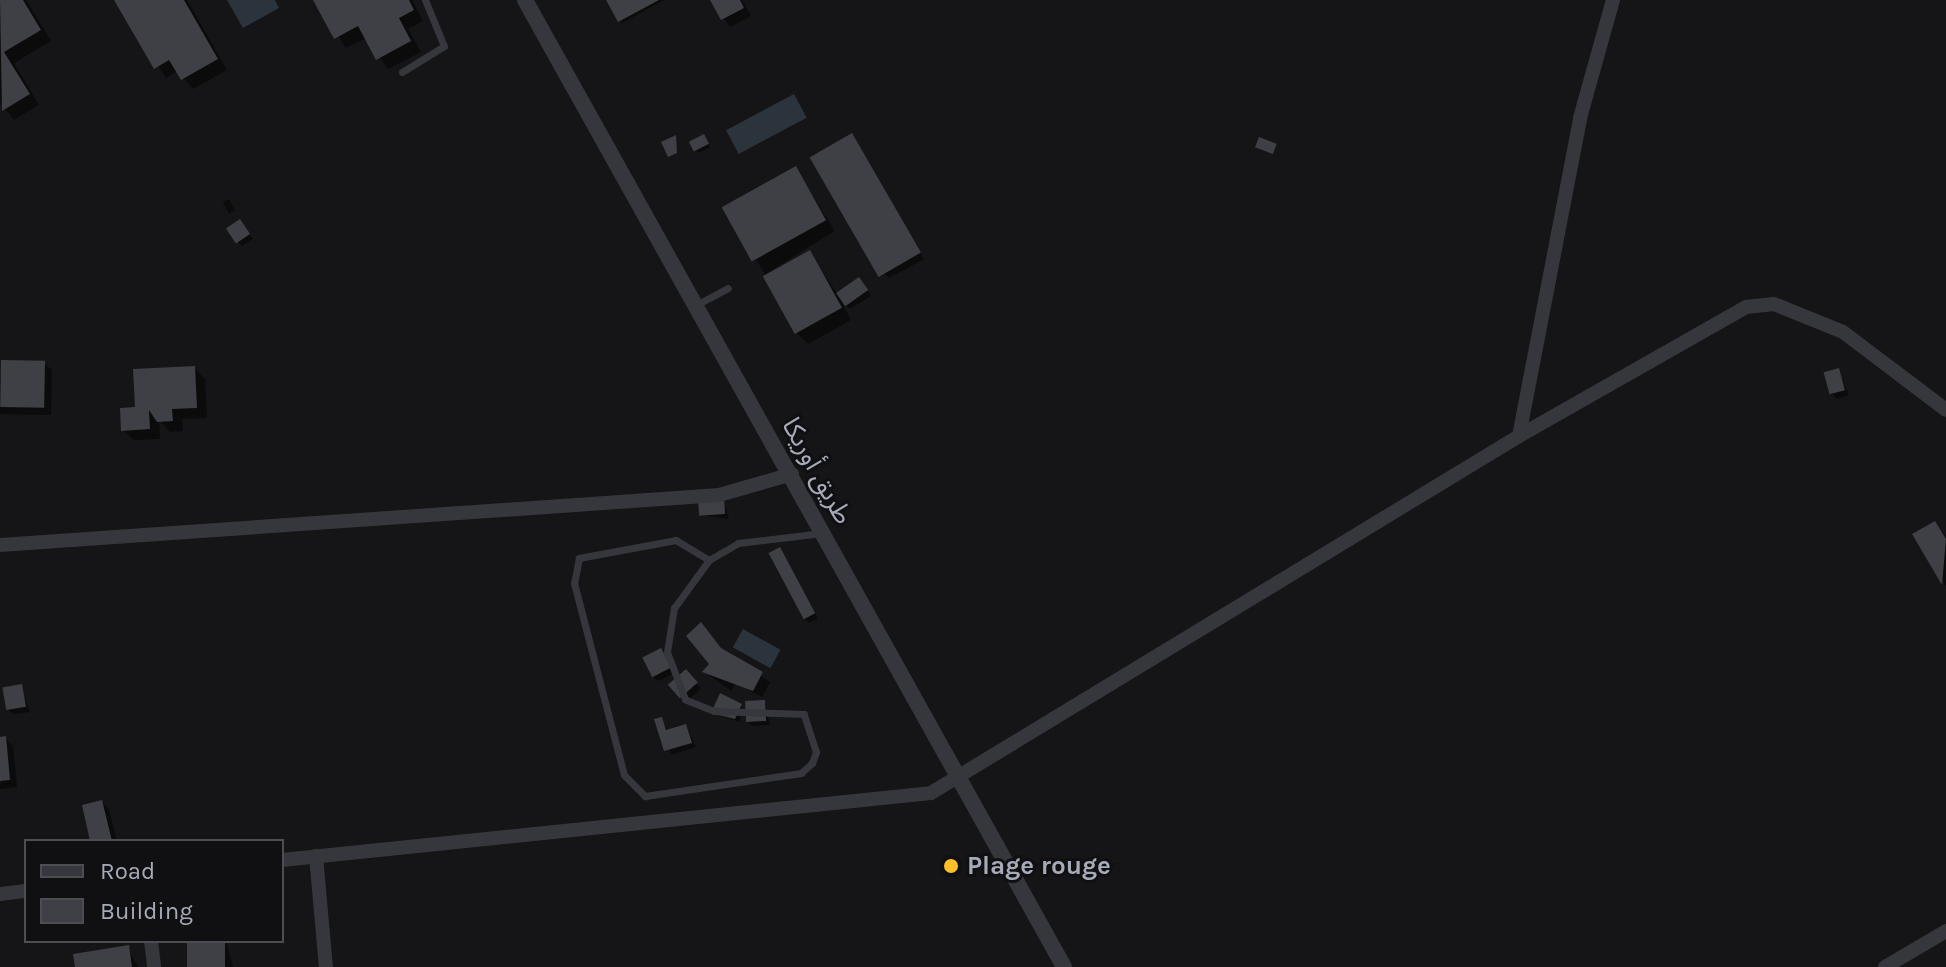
<!DOCTYPE html>
<meta charset="utf-8">
<style>
body{margin:0}
#map{position:relative;width:1946px;height:967px;overflow:hidden;background:#151517;font-family:Karla,"Noto Sans Arabic",sans-serif}
div>[style]{position:absolute}
.water>*{inset:0;background:#2b333c;transform-origin:0 0}
.shadow>*{inset:0;background:#0007;transform-origin:0 0}
.building>*{inset:0;background:#3f4045;transform-origin:0 0}
.service>*{height:7px;margin:-3.5px;padding:0 3.5px;transform-origin:3.5px;border-radius:3.5px;background:#36373d}
.minor>*{height:14px;margin:-7px;padding:0 7px;transform-origin:7px;border-radius:7px;background:#36373d}
.tertiary>*{height:16px;margin:-8px;padding:0 8px;transform-origin:8px;border-radius:8px;background:#36373d}
.dots>*{width:22px;height:22px;translate:-50% -50%;box-sizing:border-box;border:4px solid #101012;border-radius:50%}
span{translate:-50% -50%;white-space:nowrap;text-align:center;line-height:1.15;-webkit-text-stroke:6px #101012;paint-order:stroke}
.street-label{font-size:26px;color:#a7abb8}
.poi-label{font-size:26px;color:#a7abb8;font-weight:700}
.left{translate:0 -50%;text-align:left}
.legend{position:absolute;left:24px;top:839px;width:260px;height:104px;box-sizing:border-box;background:#101012;border:2px solid #4c4e54;margin:0;padding:10px 14px;list-style:none;font-size:24px;color:#a7abb8}
.legend li{display:flex;align-items:center;gap:16px;height:40px}
.legend b{width:40px;border:2px solid #4c4e54}
</style>
<div id="map">
<div class="water">
<div style="clip-path:polygon(227px 0,275px 0,279px 8px,243px 28px)"></div>
<div style="left:794px;top:94px;width:27px;height:77px;rotate:62deg"></div>
<div style="left:743px;top:629px;width:43px;height:21px;rotate:29deg"></div>
</div>
<div class="shadow">
<div style="clip-path:polygon(0 0,26px 0,51px 41px,14px 63px,39px 105px,14px 120px,0 103px)"></div>
<div style="clip-path:polygon(116px 0,187px 0,227px 70px,193px 89px,178px 71px,166px 78px)"></div>
<div style="clip-path:polygon(316px 0,412px 0,423px 21px,408px 29px,421px 52px,388px 69px,366px 38px,346px 48px)"></div>
<div style="clip-path:polygon(608px 0,664px 0,622px 23px)"></div>
<div style="clip-path:polygon(712px 0,742px 0,751px 16px,730px 27px)"></div>
<div style="clip-path:polygon(705px 138px,710px 147px,698px 153px,692px 142px)"></div>
<div style="clip-path:polygon(812px 158px,867px 159px,924px 259px,889px 278px,868px 256px)"></div>
<div style="left:796px;top:169px;width:73px;height:82px;rotate:58deg"></div>
<div style="left:229px;top:199px;width:13px;height:7px;rotate:61deg"></div>
<div style="clip-path:polygon(244px 227px,253px 239px,242px 246px,238px 242px)"></div>
<div style="clip-path:polygon(809px 253px,837px 293px,864px 284px,871px 296px,850px 309px,841px 301px,851px 320px,808px 344px,797px 333px)"></div>
<div style="clip-path:polygon(44px 363px,52px 370px,51px 415px,0 414px,0 378px)"></div>
<div style="clip-path:polygon(194px 368px,205px 379px,207px 418px,182px 419px,183px 431px,170px 432px,159px 420px,160px 439px,134px 440px,123px 430px)"></div>
<div style="clip-path:polygon(1838px 370px,1849px 395px,1837px 399px,1832px 394px)"></div>
<div style="clip-path:polygon(723px 500px,729px 519px,701px 515px)"></div>
<div style="clip-path:polygon(1935px 523px,1946px 536px,1946px 586px,1915px 535px)"></div>
<div style="clip-path:polygon(779px 549px,818px 618px,809px 623px,804px 618px)"></div>
<div style="clip-path:polygon(661px 650px,675px 673px,658px 681px,653px 677px)"></div>
<div style="clip-path:polygon(724px 652px,770px 682px,762px 697px,736px 683px,731px 691px,705px 672px)"></div>
<div style="clip-path:polygon(686px 672px,701px 689px,686px 702px)"></div>
<div style="clip-path:polygon(21px 686px,30px 712px,13px 714px,8px 710px)"></div>
<div style="clip-path:polygon(765px 702px,770px 725px,752px 726px,748px 721px)"></div>
<div style="clip-path:polygon(741px 705px,740px 722px,713px 713px)"></div>
<div style="clip-path:polygon(661px 719px,669px 732px,686px 726px,696px 747px,671px 755px)"></div>
<div style="clip-path:polygon(5px 738px,13px 746px,17px 787px,0 789px)"></div>
<div style="clip-path:polygon(102px 802px,109px 810px,117px 841px,92px 841px)"></div>
<div style="clip-path:polygon(189px 941px,226px 941px,233px 967px,191px 967px)"></div>
<div style="clip-path:polygon(128px 948px,138px 967px,77px 967px)"></div>
</div>
<div class="building">
<div style="clip-path:polygon(0 0,23px 0,41px 30px,4px 52px,30px 94px,2px 111px)"></div>
<div style="clip-path:polygon(114px 0,184px 0,218px 59px,181px 80px,169px 60px,154px 69px)"></div>
<div style="clip-path:polygon(313px 0,409px 0,414px 10px,399px 18px,411px 41px,376px 60px,358px 26px,334px 39px)"></div>
<div style="clip-path:polygon(606px 0,659px 0,618px 22px)"></div>
<div style="clip-path:polygon(710px 0,740px 0,744px 8px,721px 20px)"></div>
<div style="left:852px;top:133px;width:138px;height:49px;rotate:60deg"></div>
<div style="left:704px;top:134px;width:11px;height:17px;rotate:63deg"></div>
<div style="clip-path:polygon(676px 135px,677px 153px,668px 157px,661px 142px)"></div>
<div style="left:1259px;top:137px;width:19px;height:11px;rotate:21deg"></div>
<div style="left:796px;top:166px;width:62px;height:85px;rotate:61deg"></div>
<div style="left:240px;top:219px;width:18px;height:17px;rotate:56deg"></div>
<div style="left:810px;top:250px;width:66px;height:54px;rotate:61deg"></div>
<div style="left:859px;top:277px;width:16px;height:28px;rotate:55deg"></div>
<div style="left:1px;top:360px;width:44px;height:47px;rotate:1deg"></div>
<div style="clip-path:polygon(195px 366px,197px 408px,172px 409px,173px 421px,157px 422px,149px 410px,150px 429px,121px 431px,120px 408px,135px 407px,133px 369px)"></div>
<div style="left:1839px;top:368px;width:23px;height:16px;rotate:75deg"></div>
<div style="left:724px;top:498px;width:16px;height:26px;rotate:86deg"></div>
<div style="clip-path:polygon(1935px 521px,1946px 539px,1942px 585px,1912px 534px)"></div>
<div style="left:780px;top:547px;width:75px;height:13px;rotate:62deg"></div>
<div style="clip-path:polygon(701px 622px,721px 648px,763px 672px,753px 691px,702px 672px,709px 664px,686px 636px)"></div>
<div style="left:661px;top:648px;width:22px;height:21px;rotate:63deg"></div>
<div style="left:686px;top:669px;width:18px;height:24px;rotate:49deg"></div>
<div style="left:22px;top:684px;width:23px;height:20px;rotate:80deg"></div>
<div style="clip-path:polygon(720px 693px,742px 704px,735px 719px,711px 713px)"></div>
<div style="left:765px;top:700px;width:21px;height:20px;rotate:87deg"></div>
<div style="clip-path:polygon(662px 717px,666px 730px,686px 724px,692px 743px,664px 751px,654px 719px)"></div>
<div style="clip-path:polygon(6px 736px,10px 780px,0 781px,0 737px)"></div>
<div style="clip-path:polygon(102px 800px,112px 841px,90px 841px,82px 805px)"></div>
<div style="left:187px;top:941px;width:38px;height:26px"></div>
<div style="clip-path:polygon(129px 945px,132px 967px,75px 967px,73px 954px)"></div>
</div>
<div class="service">
<div style="left:402px;top:72px;width:49px;rotate:-31.8deg"></div>
<div style="left:444px;top:46px;width:50px;rotate:-112.4deg"></div>
<div style="left:696px;top:305px;width:36px;rotate:-28deg"></div>
<div style="left:709px;top:560px;width:39px;rotate:-149deg"></div>
<div style="left:676px;top:540px;width:99px;rotate:169.5deg"></div>
<div style="left:579px;top:558px;width:25px;rotate:101deg"></div>
<div style="left:574px;top:583px;width:198px;rotate:75.4deg"></div>
<div style="left:624px;top:775px;width:30px;rotate:45deg"></div>
<div style="left:645px;top:796px;width:158px;rotate:-8.4deg"></div>
<div style="left:801px;top:773px;width:15px;rotate:-42deg"></div>
<div style="left:812px;top:763px;width:12px;rotate:-70deg"></div>
<div style="left:816px;top:752px;width:40px;rotate:-108deg"></div>
<div style="left:804px;top:714px;width:90px;rotate:-178.1deg"></div>
<div style="left:714px;top:711px;width:31px;rotate:-158deg"></div>
<div style="left:685px;top:699px;width:50px;rotate:-111deg"></div>
<div style="left:667px;top:652px;width:45px;rotate:-81deg"></div>
<div style="left:674px;top:608px;width:59px;rotate:-53.9deg"></div>
<div style="left:709px;top:560px;width:34px;rotate:-30deg"></div>
<div style="left:738px;top:543px;width:85px;rotate:-6.8deg"></div>
</div>
<div class="minor">
<div style="left:1519px;top:436px;width:324px;rotate:-79.1deg"></div>
<div style="left:1580px;top:118px;width:123px;rotate:-74.4deg"></div>
<div style="left:0;top:545px;width:721px;rotate:-3.98deg"></div>
<div style="left:719px;top:495px;width:76px;rotate:-16deg"></div>
<div style="left:316px;top:856px;width:111px;rotate:84.9deg"></div>
<div style="left:282px;top:860px;width:652px;rotate:-5.89deg"></div>
<div style="left:931px;top:793px;width:688px;rotate:-31.26deg"></div>
<div style="left:1519px;top:436px;width:261px;rotate:-29.6deg"></div>
<div style="left:1746px;top:307px;width:28px;rotate:-6deg"></div>
<div style="left:1774px;top:304px;width:74px;rotate:22.1deg"></div>
<div style="left:1843px;top:332px;width:129px;rotate:37.1deg"></div>
<div style="left:0;top:894px;width:26px;rotate:-7deg"></div>
<div style="left:151px;top:941px;width:26px;rotate:83deg"></div>
<div style="left:1885px;top:967px;width:71px;rotate:-30.5deg"></div>
</div>
<div class="tertiary">
<div style="left:525px;top:0;width:1107px;rotate:60.86deg"></div>
</div>
<div class="dots">
<div style="left:951px;top:866px;background:#fbc029"></div>
</div>
<div class="street-label">
<span style="left:817px;top:471px;rotate:61deg">طريق أوريكا</span>
</div>
<div class="poi-label">
<span class="left" style="left:967px;top:866px">Plage rouge</span>
</div>
<ul class="legend">
<li><b style="height:10px;background:#36373d"></b>Road</li>
<li><b style="height:22px;background:#3f4045"></b>Building</li>
</ul>
</div>
